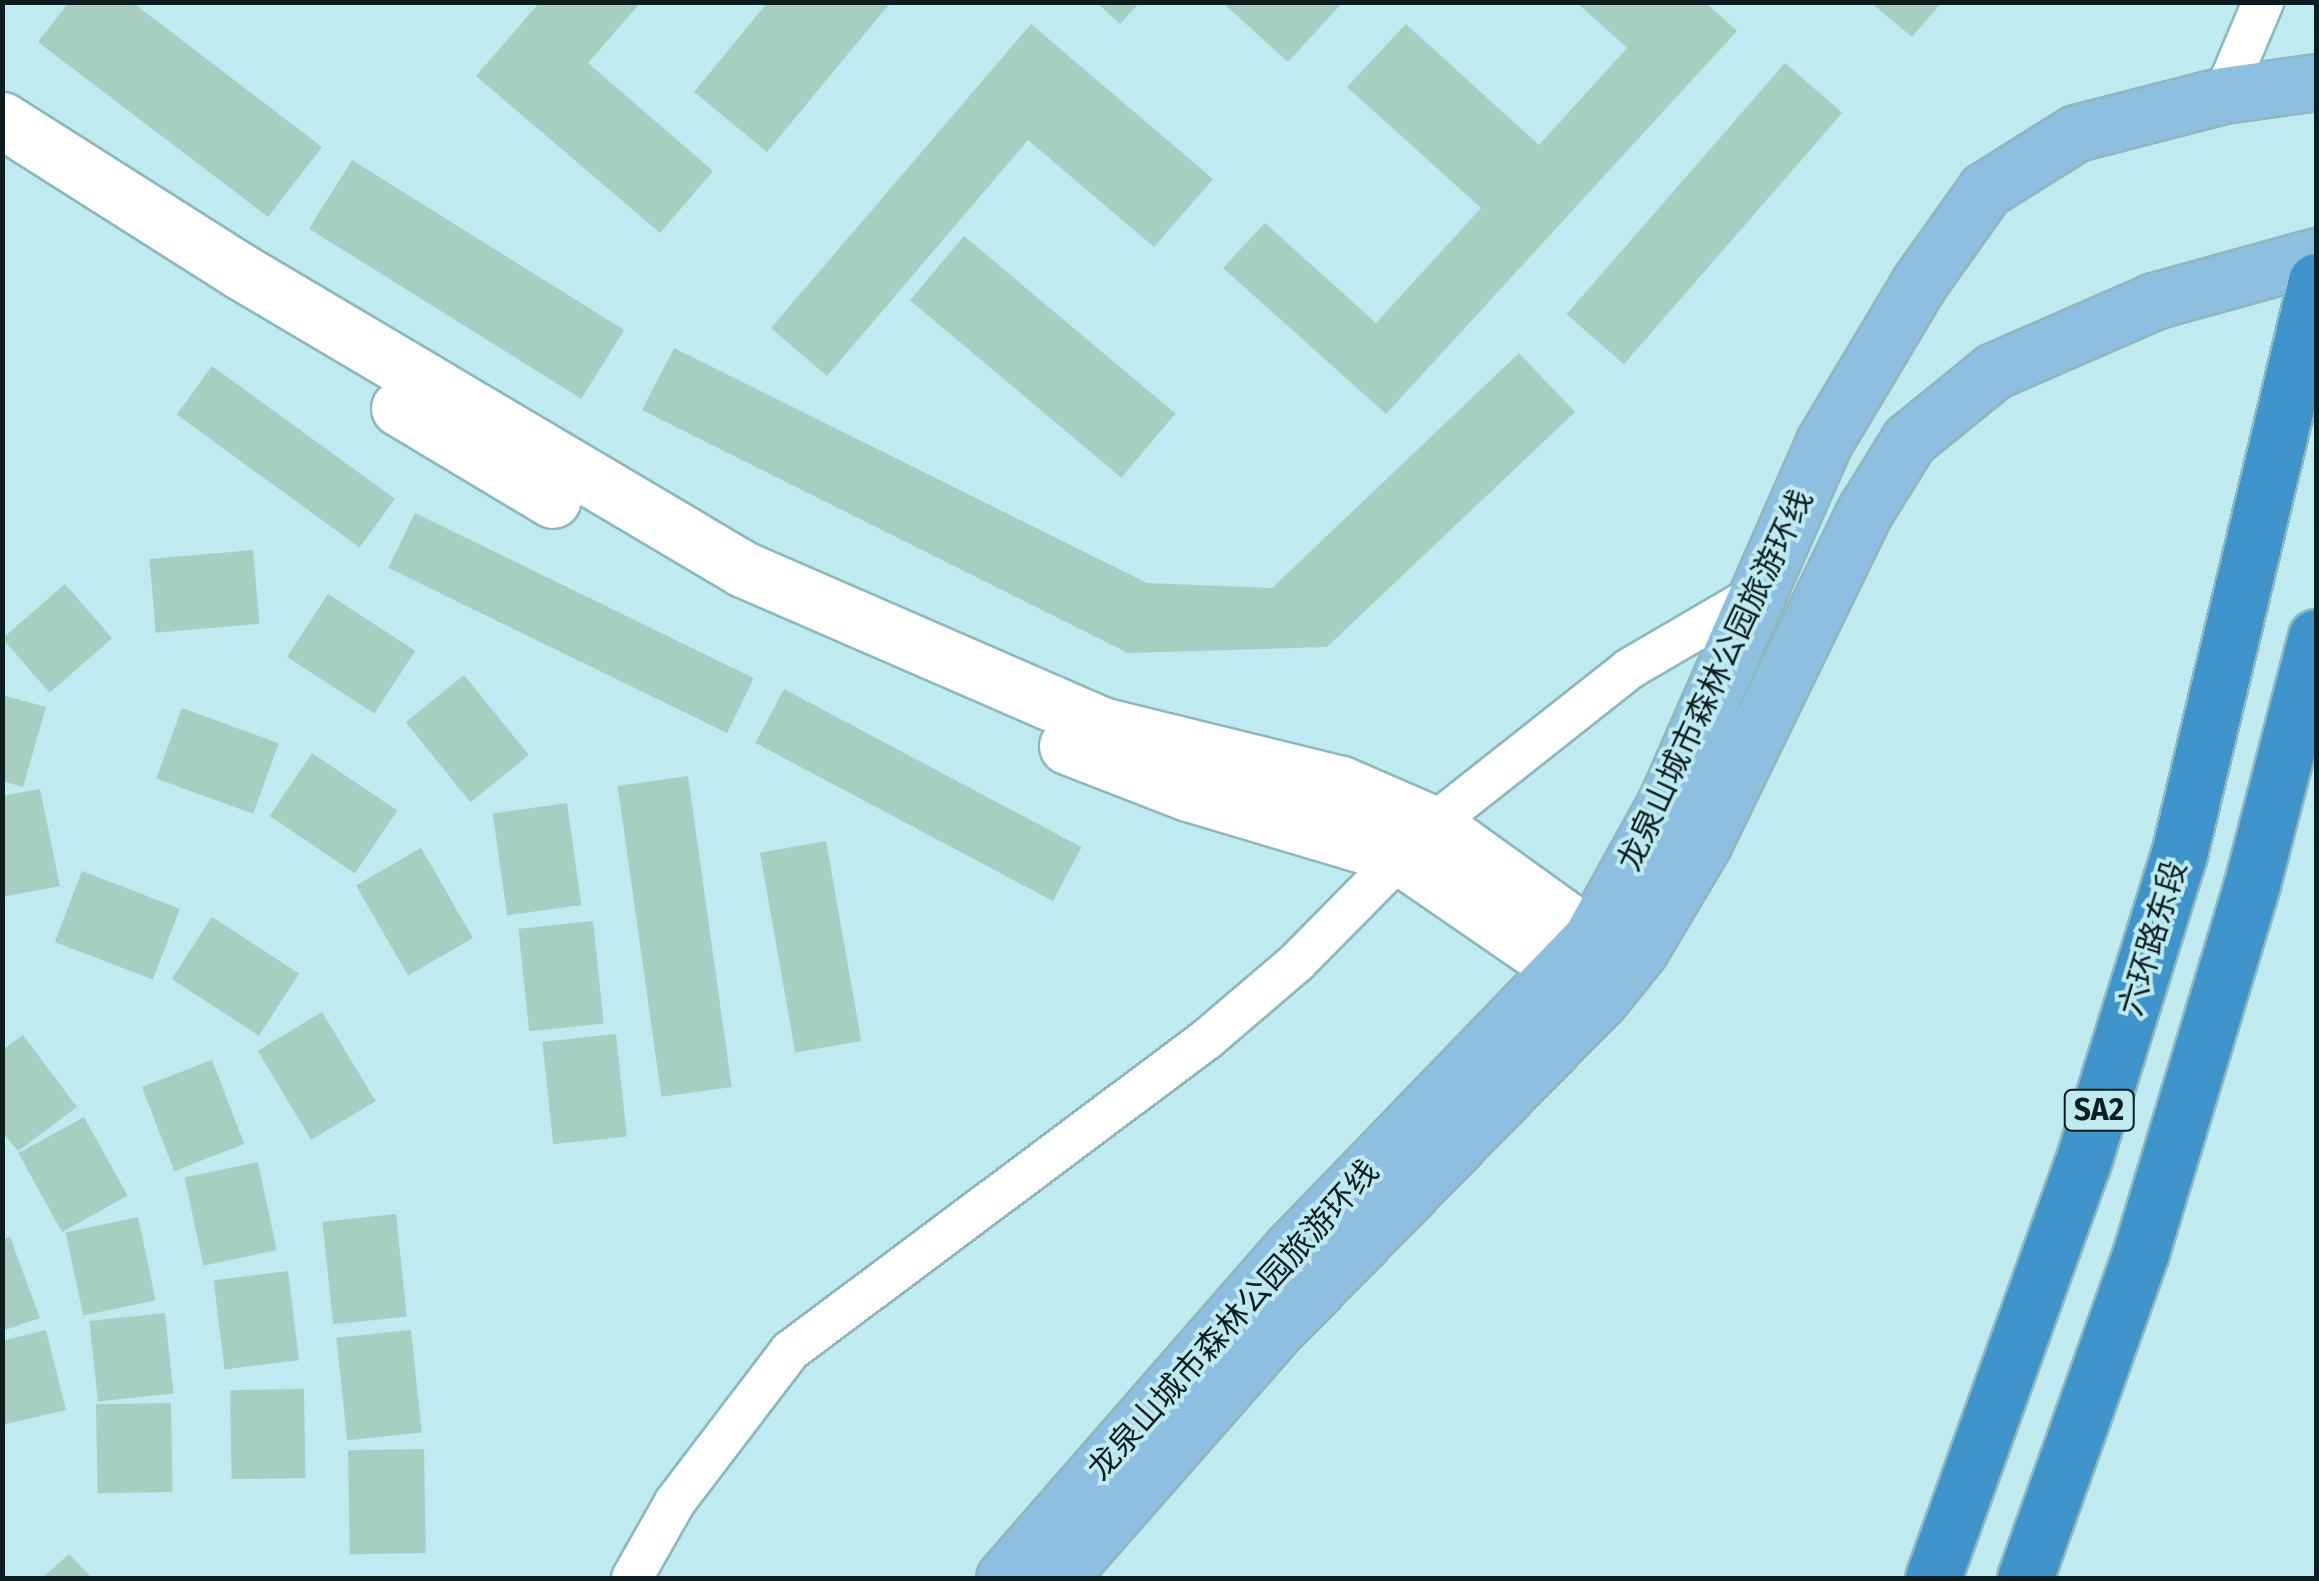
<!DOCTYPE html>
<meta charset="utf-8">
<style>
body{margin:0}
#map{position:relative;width:2319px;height:1581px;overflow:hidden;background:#beeaf0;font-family:"Fira Sans","Noto Sans SC",sans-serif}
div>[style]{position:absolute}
.building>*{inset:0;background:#a7cfc1;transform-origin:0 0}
.roads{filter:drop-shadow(2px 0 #8db8bd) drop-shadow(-2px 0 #8db8bd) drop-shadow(0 2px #8db8bd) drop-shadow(0 -2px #8db8bd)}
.street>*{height:40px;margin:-20px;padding:0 20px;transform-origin:20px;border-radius:20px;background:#fff}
.secondary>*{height:55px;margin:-27.5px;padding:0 27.5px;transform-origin:27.5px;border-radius:27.5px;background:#fff}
.primary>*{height:55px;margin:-27.5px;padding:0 27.5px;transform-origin:27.5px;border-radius:27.5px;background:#8cbfe0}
.highway>*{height:55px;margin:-27.5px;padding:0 27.5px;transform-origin:27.5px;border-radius:27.5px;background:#3f94cb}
span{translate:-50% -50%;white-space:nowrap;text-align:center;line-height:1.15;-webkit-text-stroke:8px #beeaf0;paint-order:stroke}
.shield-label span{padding:2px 8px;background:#beeaf0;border:2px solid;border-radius:8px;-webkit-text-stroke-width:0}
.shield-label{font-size:30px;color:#0c1d1f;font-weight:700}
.street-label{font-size:32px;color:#0c1d1f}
.frame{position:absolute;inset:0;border:5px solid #0c1d1f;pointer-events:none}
</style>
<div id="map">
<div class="building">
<div style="clip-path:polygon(69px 2px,132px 2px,322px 147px,268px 217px,38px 42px)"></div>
<div style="clip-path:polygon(540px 2px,641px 2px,588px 63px,713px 171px,660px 233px,476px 76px)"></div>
<div style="clip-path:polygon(768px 2px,891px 2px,767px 152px,694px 92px)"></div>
<div style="clip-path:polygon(1096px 2px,1140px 2px,1120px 24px)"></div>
<div style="clip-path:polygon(1222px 2px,1343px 2px,1288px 62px)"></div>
<div style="clip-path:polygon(1576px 2px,1705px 2px,1737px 31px,1386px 414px,1223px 268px,1265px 223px,1376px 323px,1481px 208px,1347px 87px,1406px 24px,1539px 145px,1627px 48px)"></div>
<div style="clip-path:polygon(1870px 2px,1942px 2px,1912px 37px)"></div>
<div style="clip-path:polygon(1031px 24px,1213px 179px,1154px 247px,1028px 140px,827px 376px,771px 328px)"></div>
<div style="left:1785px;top:63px;width:76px;height:333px;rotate:41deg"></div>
<div style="left:352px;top:160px;width:321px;height:81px;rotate:32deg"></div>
<div style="left:964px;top:236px;width:276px;height:84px;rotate:40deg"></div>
<div style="clip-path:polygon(674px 348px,1147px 583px,1272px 588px,1519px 353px,1575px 412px,1327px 647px,1128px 653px,642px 410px)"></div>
<div style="left:212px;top:366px;width:226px;height:60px;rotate:36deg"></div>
<div style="left:415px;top:513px;width:377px;height:61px;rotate:26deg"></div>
<div style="left:253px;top:550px;width:74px;height:104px;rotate:85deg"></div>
<div style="left:65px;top:584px;width:72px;height:83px;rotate:49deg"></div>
<div style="left:328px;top:594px;width:104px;height:75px;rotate:33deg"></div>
<div style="left:464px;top:675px;width:103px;height:75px;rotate:51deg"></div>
<div style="left:784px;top:689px;width:337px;height:61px;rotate:28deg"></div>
<div style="clip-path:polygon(2px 695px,46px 707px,23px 787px,2px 781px)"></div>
<div style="left:182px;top:708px;width:103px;height:75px;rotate:20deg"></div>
<div style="left:312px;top:753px;width:103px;height:76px;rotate:34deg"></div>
<div style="left:688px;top:776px;width:314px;height:71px;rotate:82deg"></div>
<div style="clip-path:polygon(40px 789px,60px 886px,2px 897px,2px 796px)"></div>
<div style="left:567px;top:803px;width:103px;height:75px;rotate:82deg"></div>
<div style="left:826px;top:841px;width:203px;height:67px;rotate:80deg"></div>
<div style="left:421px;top:848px;width:104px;height:75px;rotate:60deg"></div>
<div style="left:82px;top:871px;width:105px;height:76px;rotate:21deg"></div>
<div style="left:212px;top:917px;width:104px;height:74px;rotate:33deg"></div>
<div style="left:593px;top:921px;width:103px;height:75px;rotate:84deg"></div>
<div style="left:322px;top:1012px;width:104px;height:75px;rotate:59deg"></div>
<div style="left:616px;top:1034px;width:103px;height:74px;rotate:84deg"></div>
<div style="clip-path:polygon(23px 1035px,77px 1107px,18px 1151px,2px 1132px,2px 1050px)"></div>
<div style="left:212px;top:1060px;width:90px;height:75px;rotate:69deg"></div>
<div style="left:84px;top:1117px;width:90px;height:75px;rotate:61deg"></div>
<div style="left:258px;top:1162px;width:90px;height:75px;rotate:78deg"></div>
<div style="left:396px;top:1214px;width:103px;height:74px;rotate:84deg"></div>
<div style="left:138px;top:1217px;width:85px;height:74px;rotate:78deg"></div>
<div style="clip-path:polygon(10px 1237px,40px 1318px,2px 1331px,2px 1240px)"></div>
<div style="left:288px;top:1271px;width:90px;height:75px;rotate:83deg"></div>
<div style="left:165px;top:1313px;width:81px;height:76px;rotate:84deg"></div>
<div style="clip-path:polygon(46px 1330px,66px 1410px,2px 1425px,2px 1341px)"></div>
<div style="left:411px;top:1330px;width:103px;height:75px;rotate:84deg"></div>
<div style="left:304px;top:1389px;width:89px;height:74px;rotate:89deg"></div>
<div style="left:171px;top:1403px;width:89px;height:75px;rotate:89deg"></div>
<div style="left:424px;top:1449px;width:104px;height:76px;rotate:89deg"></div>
<div style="clip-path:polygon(69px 1554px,92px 1578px,42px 1578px)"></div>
</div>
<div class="roads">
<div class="street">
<div style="left:2224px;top:95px;width:101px;rotate:-67.2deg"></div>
<div style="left:632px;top:1578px;width:87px;rotate:-60.5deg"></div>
<div style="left:675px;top:1502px;width:190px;rotate:-52.7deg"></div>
<div style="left:790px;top:1351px;width:521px;rotate:-36.8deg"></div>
<div style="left:1207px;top:1039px;width:118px;rotate:-40.5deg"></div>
<div style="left:1297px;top:962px;width:194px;rotate:-45.4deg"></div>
<div style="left:1433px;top:824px;width:250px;rotate:-38.3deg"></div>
<div style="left:1629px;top:669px;width:151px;rotate:-30.3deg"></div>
</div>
<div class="secondary">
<div style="left:2px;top:120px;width:282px;rotate:32.4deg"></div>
<div style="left:240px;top:271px;width:585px;rotate:30.64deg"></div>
<div style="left:743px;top:569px;width:391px;rotate:23.5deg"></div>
<div style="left:1101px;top:725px;width:247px;rotate:13.8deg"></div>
<div style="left:1341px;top:784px;width:100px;rotate:23.5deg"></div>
<div style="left:1433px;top:824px;width:195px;rotate:35.8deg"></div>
<div style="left:1591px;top:938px;width:47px;rotate:13.4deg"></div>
<div style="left:399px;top:408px;width:179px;rotate:30.9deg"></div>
<div style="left:1067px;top:746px;width:130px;rotate:21.2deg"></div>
<div style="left:1188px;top:793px;width:220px;rotate:16.6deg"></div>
<div style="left:1399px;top:856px;width:244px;rotate:34.5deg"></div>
</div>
<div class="primary">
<div style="left:1004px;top:1578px;width:438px;rotate:-48.9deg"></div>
<div style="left:1292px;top:1248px;width:431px;rotate:-46deg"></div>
<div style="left:1591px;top:938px;width:155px;rotate:-61.1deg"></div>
<div style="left:1666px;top:802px;width:393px;rotate:-66.3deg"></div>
<div style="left:1824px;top:442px;width:185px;rotate:-59.1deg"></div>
<div style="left:1919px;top:283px;width:114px;rotate:-54.6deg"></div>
<div style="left:1985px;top:190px;width:107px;rotate:-32.1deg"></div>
<div style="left:2076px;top:133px;width:153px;rotate:-14.4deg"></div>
<div style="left:2224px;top:95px;width:93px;rotate:-8deg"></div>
<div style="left:1058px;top:1578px;width:333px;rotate:-48.7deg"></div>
<div style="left:1278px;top:1328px;width:465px;rotate:-45.6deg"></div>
<div style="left:1603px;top:996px;width:59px;rotate:-51.2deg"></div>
<div style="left:1640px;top:950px;width:126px;rotate:-59.3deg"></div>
<div style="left:1704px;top:842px;width:368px;rotate:-64.1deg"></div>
<div style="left:1865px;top:511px;width:84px;rotate:-58.2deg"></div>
<div style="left:1909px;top:440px;width:109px;rotate:-39.1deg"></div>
<div style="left:1994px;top:371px;width:175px;rotate:-23.6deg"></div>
<div style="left:2154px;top:301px;width:168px;rotate:-15.5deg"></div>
</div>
<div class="highway">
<div style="left:1933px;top:1578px;width:439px;rotate:-70.2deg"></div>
<div style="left:2082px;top:1165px;width:326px;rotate:-72.7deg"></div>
<div style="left:2179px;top:854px;width:589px;rotate:-76.55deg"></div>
<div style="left:2025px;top:1578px;width:346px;rotate:-70.4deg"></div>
<div style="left:2141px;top:1252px;width:384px;rotate:-73.2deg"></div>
<div style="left:2252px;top:884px;width:255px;rotate:-75.5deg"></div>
</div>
</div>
<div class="shield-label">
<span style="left:2099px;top:1110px">SA2</span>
</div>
<div class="street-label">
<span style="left:1715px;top:680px;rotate:-65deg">龙泉山城市森林公园旅游环线</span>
<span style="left:2153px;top:938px;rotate:-73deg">六环路东段</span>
<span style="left:1233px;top:1320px;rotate:-48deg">龙泉山城市森林公园旅游环线</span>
</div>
<div class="frame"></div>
</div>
